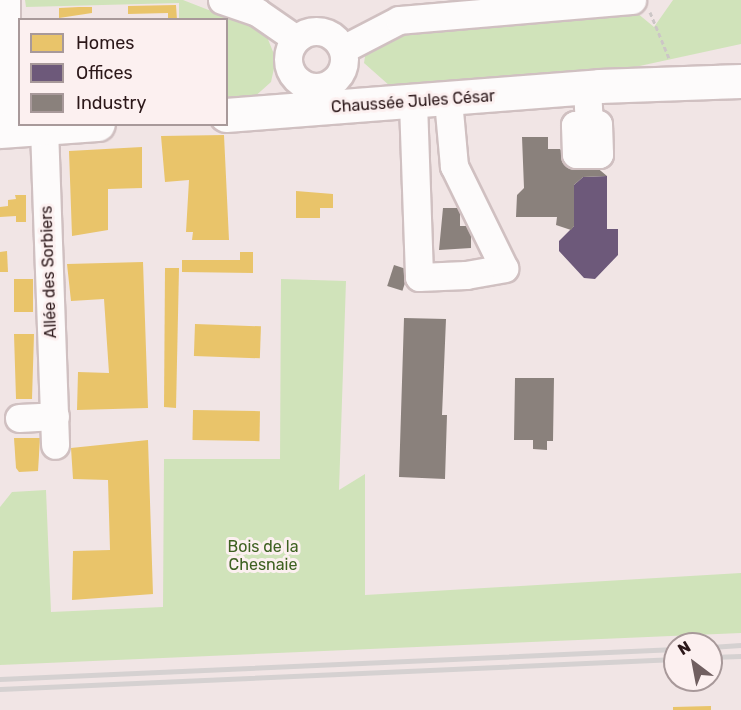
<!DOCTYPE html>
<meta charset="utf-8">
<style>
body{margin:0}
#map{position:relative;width:741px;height:710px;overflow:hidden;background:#f1e5e5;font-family:Rubik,sans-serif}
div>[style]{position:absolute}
.green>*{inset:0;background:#d0e3ba}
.homes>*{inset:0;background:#e9c46a;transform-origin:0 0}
.offices>*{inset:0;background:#6d597a}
.industry>*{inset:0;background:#8a817c;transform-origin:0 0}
.path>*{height:3px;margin-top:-1.5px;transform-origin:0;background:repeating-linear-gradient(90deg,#ccc6c6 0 4.5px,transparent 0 7.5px)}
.roads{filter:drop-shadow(2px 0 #d0c0c1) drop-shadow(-2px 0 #d0c0c1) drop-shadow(0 2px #d0c0c1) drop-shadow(0 -2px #d0c0c1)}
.minor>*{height:27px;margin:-13.5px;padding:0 13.5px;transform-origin:13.5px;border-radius:13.5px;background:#fdfbfb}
.minor>.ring{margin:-13.5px;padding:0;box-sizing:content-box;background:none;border:27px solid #fdfbfb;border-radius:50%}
.major>*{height:33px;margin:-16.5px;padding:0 16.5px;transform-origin:16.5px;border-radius:16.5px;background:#fdfbfb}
.rail>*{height:4.5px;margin:-2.25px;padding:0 2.25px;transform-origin:2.25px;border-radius:2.25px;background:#d5d1d1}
span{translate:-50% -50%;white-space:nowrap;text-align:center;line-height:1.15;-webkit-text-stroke:6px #fcf0f0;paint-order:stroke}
.street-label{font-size:16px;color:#2b1719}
.park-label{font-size:16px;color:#3e6121}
.legend{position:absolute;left:18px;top:18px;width:210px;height:108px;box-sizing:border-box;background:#fcf0f0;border:2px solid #a8999a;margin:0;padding:8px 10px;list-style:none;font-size:18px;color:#2b1719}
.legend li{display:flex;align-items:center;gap:12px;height:30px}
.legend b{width:30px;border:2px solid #a8999a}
.north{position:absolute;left:663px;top:632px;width:60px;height:60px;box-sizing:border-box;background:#fcf0f0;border:2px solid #a8999a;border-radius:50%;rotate:328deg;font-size:16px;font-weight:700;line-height:24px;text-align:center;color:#2b1719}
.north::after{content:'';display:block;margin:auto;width:21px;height:27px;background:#705f60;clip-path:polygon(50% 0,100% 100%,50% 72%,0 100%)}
</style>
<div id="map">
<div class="green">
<div style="clip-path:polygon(25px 0,183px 0,265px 32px,276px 59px,271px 82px,251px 100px,227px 102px,226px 20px,179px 19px,179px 3px,26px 7px)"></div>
<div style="clip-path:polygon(673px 0,741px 0,741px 44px,621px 70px,399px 94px,364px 63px,366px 50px,393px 29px,631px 8px,654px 27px)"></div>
<div style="clip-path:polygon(281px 279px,346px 281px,339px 490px,365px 474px,365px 595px,741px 573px,741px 633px,0 665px,0 507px,12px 492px,46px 490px,51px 612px,163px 607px,164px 459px,280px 459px)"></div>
</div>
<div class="homes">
<div style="clip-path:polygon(176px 5px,177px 20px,168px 20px,168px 13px,128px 14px,128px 6px)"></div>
<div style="clip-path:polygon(79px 7px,92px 7px,92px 13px,59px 18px,59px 8px)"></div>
<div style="clip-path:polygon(224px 135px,229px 240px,192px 240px,193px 232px,186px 232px,189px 180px,165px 182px,161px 136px)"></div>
<div style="clip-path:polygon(142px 147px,142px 188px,108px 189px,108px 230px,72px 236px,69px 151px)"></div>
<div style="clip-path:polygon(296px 191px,333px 194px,333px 208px,320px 208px,320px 218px,296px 218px)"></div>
<div style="clip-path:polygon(15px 195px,26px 195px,26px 222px,16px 222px,16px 216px,0 217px,0 207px,8px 206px,8px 200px,16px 199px)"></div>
<div style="clip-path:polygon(7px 251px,8px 272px,0 272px,0 252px)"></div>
<div style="clip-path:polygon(240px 252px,253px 252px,253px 273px,182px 272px,182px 260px,240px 260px)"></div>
<div style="clip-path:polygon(143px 262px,148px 408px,77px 410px,78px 372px,109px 373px,104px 299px,71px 301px,67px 264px)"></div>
<div style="clip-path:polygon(165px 268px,179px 268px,176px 408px,164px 407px)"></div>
<div style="left:14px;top:279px;width:19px;height:33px"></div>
<div style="left:195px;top:324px;width:66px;height:32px;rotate:2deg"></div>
<div style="clip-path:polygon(14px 334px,34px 334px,32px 399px,16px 399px)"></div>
<div style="left:193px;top:410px;width:67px;height:30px;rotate:1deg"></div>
<div style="clip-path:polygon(14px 438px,40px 438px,38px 471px,19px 472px,16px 468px)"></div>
<div style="clip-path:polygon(148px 440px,153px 594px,72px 600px,73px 551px,110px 550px,108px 480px,73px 479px,71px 448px)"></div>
<div style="clip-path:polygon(711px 706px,711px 710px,673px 710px,673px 707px)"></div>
</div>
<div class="offices">
<div style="clip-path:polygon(607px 176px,607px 229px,618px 229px,618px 255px,595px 279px,584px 278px,559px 251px,559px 241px,574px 226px,574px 185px,583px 177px)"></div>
</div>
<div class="industry">
<div style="clip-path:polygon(522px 137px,548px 137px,548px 149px,560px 149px,579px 170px,595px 166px,607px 176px,583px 177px,574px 185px,574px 226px,571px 230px,556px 225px,557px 217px,516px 217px,517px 195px,524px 188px)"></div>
<div style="clip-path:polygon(443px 208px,460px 208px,460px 226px,471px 226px,471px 248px,439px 250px)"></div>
<div style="left:394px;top:265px;width:16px;height:22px;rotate:18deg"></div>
<div style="clip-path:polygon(404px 318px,446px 319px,442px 415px,447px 415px,445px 479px,399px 477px)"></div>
<div style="clip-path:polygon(515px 378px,554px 378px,553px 441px,547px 441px,547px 450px,533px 449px,533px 440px,514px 440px)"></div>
</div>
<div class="path">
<div style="left:650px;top:12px;width:50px;rotate:67.6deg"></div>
</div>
<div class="roads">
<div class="minor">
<div style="left:6px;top:0;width:130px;rotate:89.1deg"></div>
<div style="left:222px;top:0;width:37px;rotate:19deg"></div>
<div style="left:257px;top:12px;width:47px;rotate:34.7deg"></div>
<div class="ring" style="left:288px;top:31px;width:29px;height:29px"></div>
<div style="left:343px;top:49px;width:63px;rotate:-27.4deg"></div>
<div style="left:399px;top:20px;width:234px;rotate:-4.9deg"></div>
<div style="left:587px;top:88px;width:37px;rotate:87deg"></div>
<div style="left:589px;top:125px;width:9px;rotate:-6deg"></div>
<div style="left:598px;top:124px;width:30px;rotate:88deg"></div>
<div style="left:599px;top:154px;width:23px;rotate:180deg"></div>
<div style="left:576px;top:154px;width:29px;rotate:-92deg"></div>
<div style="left:575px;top:125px;width:14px"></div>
<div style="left:413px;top:103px;width:174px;rotate:88deg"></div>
<div style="left:419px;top:277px;width:47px;rotate:-2.4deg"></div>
<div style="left:466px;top:275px;width:39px;rotate:-10deg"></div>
<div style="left:504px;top:268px;width:114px;rotate:-116.1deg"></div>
<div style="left:454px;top:166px;width:66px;rotate:-95.2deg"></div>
<div style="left:44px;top:128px;width:317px;rotate:88deg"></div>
<div style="left:19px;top:418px;width:36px;rotate:-3deg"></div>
</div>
<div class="major">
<div style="left:226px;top:115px;width:374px;rotate:-4.4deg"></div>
<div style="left:599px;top:86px;width:142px;rotate:-2deg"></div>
<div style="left:0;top:131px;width:98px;rotate:-4.1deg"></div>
</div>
</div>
<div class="rail">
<div style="left:711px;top:647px;width:30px;rotate:-4deg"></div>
<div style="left:711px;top:657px;width:30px;rotate:-2deg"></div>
<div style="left:0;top:679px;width:676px;rotate:-2.54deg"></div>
<div style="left:0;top:689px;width:676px;rotate:-2.54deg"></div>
</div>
<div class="street-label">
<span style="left:413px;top:102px;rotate:-4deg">Chaussée Jules César</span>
<span style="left:49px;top:272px;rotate:-92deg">Allée des Sorbiers</span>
</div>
<div class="park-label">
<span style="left:263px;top:556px">Bois de la<br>Chesnaie</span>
</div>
<ul class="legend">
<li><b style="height:16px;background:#e9c46a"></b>Homes</li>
<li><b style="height:16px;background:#6d597a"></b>Offices</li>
<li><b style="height:16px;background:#8a817c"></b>Industry</li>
</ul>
<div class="north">N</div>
</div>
